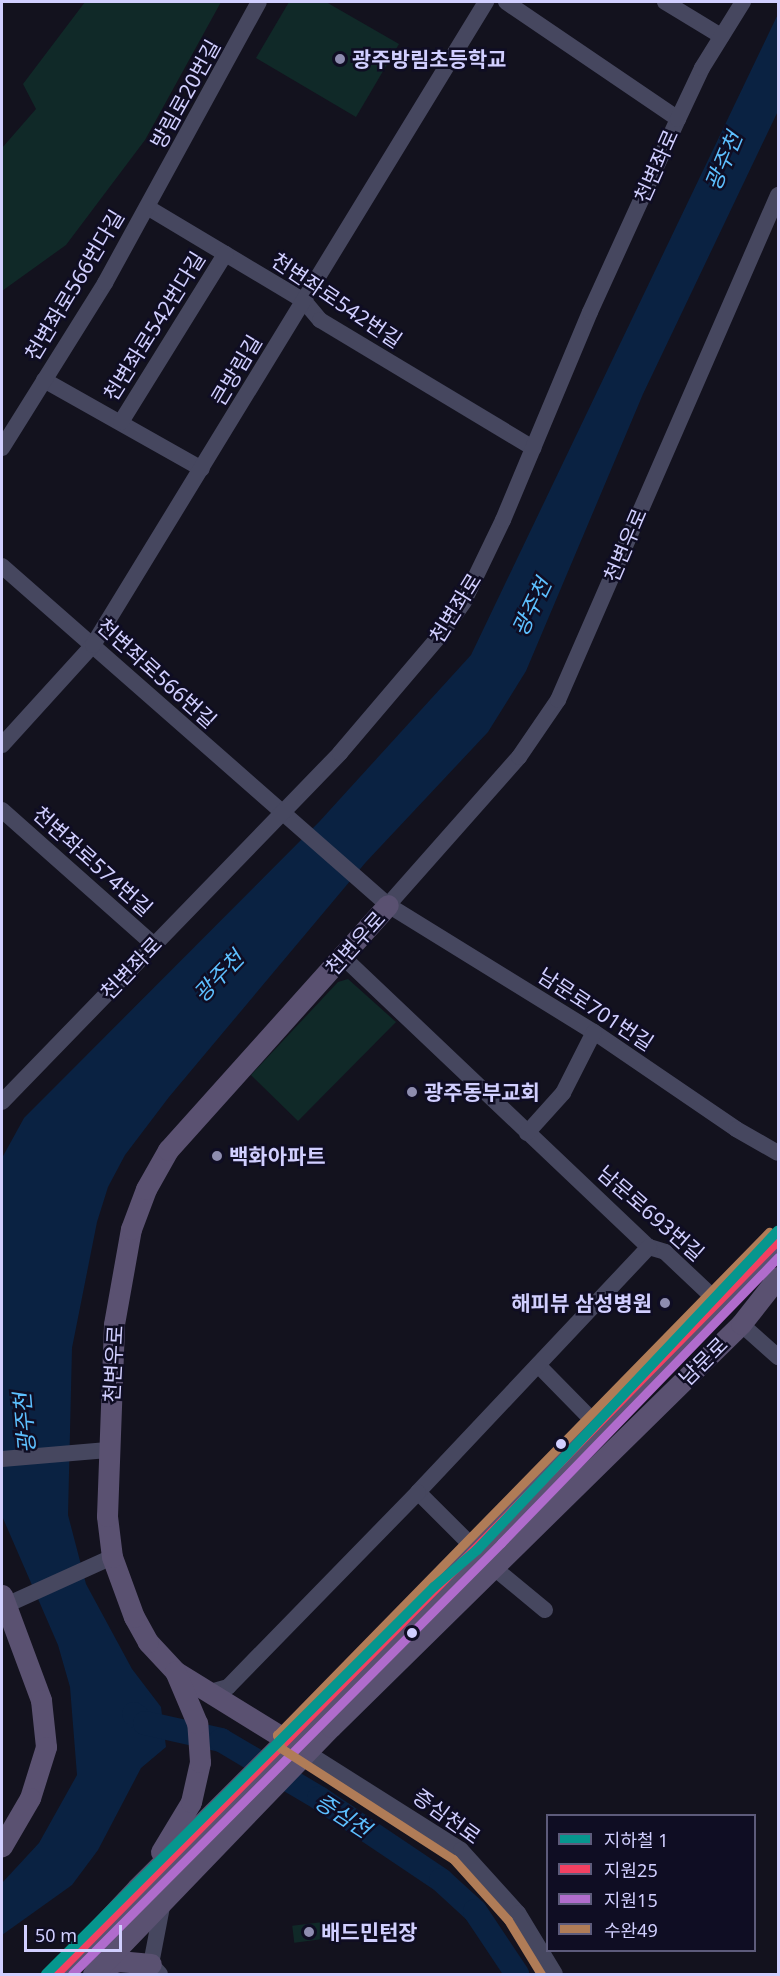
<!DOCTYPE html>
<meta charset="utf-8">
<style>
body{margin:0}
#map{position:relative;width:780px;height:1976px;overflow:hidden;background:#13121e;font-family:"Noto Sans","Noto Sans KR",sans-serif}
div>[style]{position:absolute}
.green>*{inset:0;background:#102928;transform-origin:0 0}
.water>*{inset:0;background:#0a2242}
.river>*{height:24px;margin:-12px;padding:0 12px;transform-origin:12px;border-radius:12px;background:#0a2242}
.minor>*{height:16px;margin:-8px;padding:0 8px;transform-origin:8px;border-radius:8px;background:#46475f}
.major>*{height:21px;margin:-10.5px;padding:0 10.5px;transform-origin:10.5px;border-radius:10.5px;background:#5a5171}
.bus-1>*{height:9px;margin:-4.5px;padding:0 4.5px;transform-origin:4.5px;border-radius:4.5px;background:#f24062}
.bus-2>*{height:9px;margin:-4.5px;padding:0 4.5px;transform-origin:4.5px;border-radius:4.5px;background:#b06ccc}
.bus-3>*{height:9px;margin:-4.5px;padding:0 4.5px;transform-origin:4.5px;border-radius:4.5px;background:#b07c57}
.metro-1>*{height:10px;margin:-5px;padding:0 5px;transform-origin:5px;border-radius:5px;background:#06968e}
.dots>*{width:16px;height:16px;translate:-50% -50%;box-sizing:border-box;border:3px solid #0f0d23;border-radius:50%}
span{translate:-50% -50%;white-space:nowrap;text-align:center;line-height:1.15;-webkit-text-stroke:5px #0f0d23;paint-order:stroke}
.poi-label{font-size:21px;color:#d1cfff;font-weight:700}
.left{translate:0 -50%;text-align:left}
.right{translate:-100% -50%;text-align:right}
.street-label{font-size:21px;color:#d1cfff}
.water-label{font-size:22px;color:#5dc0ff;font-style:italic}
.frame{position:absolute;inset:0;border:3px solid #d1cfff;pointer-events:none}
.legend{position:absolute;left:546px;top:1814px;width:210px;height:138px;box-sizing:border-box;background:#0f0d23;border:2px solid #5d5b7b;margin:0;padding:8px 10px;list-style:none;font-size:18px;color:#d1cfff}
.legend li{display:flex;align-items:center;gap:12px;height:30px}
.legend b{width:30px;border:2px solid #5d5b7b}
.scale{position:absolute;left:24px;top:1925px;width:98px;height:27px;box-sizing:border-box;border:3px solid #d1cfff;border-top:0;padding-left:8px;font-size:18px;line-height:21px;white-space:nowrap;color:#d1cfff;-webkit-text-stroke:4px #0f0d23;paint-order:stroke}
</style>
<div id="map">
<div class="green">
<div style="clip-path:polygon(85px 2px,221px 2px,145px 140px,66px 245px,2px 291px,2px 148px,36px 109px,23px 84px)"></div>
<div style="clip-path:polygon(289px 2px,326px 2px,399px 44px,356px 117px,256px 58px)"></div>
<div style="clip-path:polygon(348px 979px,396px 1022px,298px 1121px,251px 1075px,338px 982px)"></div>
<div style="left:323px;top:1922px;width:17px;height:31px;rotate:83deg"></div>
</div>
<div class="water">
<div style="clip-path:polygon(778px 14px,778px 111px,643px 394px,526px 671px,488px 732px,366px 862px,169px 1097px,125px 1155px,108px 1187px,97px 1222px,72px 1348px,68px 1515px,86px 1584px,132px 1669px,161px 1707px,166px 1747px,141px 1768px,98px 1850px,72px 1885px,2px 1935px,2px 1883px,39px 1843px,77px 1775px,70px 1687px,58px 1645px,2px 1516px,2px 1158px,24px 1118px,319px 822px,471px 655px)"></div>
</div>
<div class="river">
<div style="left:134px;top:1714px;width:14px;rotate:39deg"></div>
<div style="left:145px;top:1723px;width:78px;rotate:12.6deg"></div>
<div style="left:221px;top:1740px;width:114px;rotate:30.6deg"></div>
<div style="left:319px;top:1798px;width:147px;rotate:33.9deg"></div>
<div style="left:441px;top:1880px;width:46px;rotate:42.4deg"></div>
<div style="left:475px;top:1911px;width:76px;rotate:56.3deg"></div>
</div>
<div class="minor">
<div style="left:506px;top:2px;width:208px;rotate:34.2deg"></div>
<div style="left:665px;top:2px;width:66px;rotate:31.3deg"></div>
<div style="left:147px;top:207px;width:183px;rotate:30.9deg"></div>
<div style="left:304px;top:301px;width:25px;rotate:50deg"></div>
<div style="left:320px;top:320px;width:249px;rotate:31deg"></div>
<div style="left:44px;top:380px;width:181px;rotate:29.4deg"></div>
<div style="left:121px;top:422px;width:198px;rotate:-58.2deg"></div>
<div style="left:2px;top:448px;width:195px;rotate:-58deg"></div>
<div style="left:105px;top:283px;width:320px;rotate:-61.3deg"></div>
<div style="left:2px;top:566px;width:514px;rotate:41.29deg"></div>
<div style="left:388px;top:905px;width:242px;rotate:31.7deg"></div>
<div style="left:594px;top:1032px;width:172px;rotate:34.3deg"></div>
<div style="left:736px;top:1129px;width:48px;rotate:29.7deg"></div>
<div style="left:2px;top:745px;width:135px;rotate:-47.7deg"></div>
<div style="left:93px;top:645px;width:754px;rotate:-58.57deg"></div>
<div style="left:2px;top:810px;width:203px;rotate:41.6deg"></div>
<div style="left:388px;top:905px;width:198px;rotate:-48.5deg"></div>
<div style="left:519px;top:757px;width:69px;rotate:-55.6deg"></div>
<div style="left:558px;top:700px;width:551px;rotate:-66.46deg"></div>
<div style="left:343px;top:957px;width:422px;rotate:43.5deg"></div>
<div style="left:649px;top:1247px;width:17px;rotate:17deg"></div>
<div style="left:665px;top:1252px;width:73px;rotate:43.3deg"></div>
<div style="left:2px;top:1102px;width:486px;rotate:-45.9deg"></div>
<div style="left:340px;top:753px;width:157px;rotate:-49.6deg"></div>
<div style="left:442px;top:633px;width:39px;rotate:-55deg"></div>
<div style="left:464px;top:601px;width:90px;rotate:-64.3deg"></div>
<div style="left:503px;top:520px;width:225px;rotate:-67.3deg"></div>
<div style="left:590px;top:312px;width:212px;rotate:-65.5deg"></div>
<div style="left:678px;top:119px;width:56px;rotate:-64.8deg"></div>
<div style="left:702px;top:68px;width:78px;rotate:-58.2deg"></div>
<div style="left:527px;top:1133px;width:54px;rotate:-48deg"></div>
<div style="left:563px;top:1093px;width:68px;rotate:-63.1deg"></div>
<div style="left:741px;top:1324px;width:50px;rotate:41.7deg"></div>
<div style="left:538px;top:1365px;width:86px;rotate:45.5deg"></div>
<div style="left:2px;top:1459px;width:106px;rotate:-4.9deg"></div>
<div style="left:2px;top:1607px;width:121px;rotate:-24.4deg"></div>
<div style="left:545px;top:1610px;width:67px;rotate:-140.4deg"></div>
<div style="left:493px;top:1567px;width:106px;rotate:-135deg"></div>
<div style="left:418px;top:1492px;width:337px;rotate:-46.7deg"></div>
<div style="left:207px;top:1693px;width:22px;rotate:-16deg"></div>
<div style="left:228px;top:1687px;width:272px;rotate:-45.7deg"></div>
<div style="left:306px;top:1752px;width:183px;rotate:32.3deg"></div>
<div style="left:461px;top:1850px;width:85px;rotate:47.9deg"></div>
<div style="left:518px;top:1913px;width:71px;rotate:58.8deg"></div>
<div style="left:160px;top:1974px;width:13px;rotate:-132deg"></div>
<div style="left:151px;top:1964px;width:58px;rotate:-79.1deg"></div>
</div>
<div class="major">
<div style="left:2px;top:1595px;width:112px;rotate:69.6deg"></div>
<div style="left:41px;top:1700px;width:47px;rotate:83.9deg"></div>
<div style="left:46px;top:1747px;width:53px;rotate:107.4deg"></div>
<div style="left:30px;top:1798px;width:56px;rotate:120.3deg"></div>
<div style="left:306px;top:1752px;width:154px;rotate:-148.3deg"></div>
<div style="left:175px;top:1671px;width:40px;rotate:-133deg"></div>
<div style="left:148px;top:1642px;width:29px;rotate:-119deg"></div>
<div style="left:134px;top:1617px;width:64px;rotate:-110.1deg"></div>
<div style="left:112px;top:1557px;width:41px;rotate:-97deg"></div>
<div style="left:107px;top:1516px;width:192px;rotate:-87.9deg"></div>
<div style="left:114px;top:1324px;width:97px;rotate:-79.9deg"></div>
<div style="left:131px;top:1229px;width:43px;rotate:-69.4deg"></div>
<div style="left:146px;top:1189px;width:45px;rotate:-60.6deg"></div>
<div style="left:168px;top:1150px;width:329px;rotate:-48.1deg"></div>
<div style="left:161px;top:1852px;width:58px;rotate:-59deg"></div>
<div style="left:191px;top:1802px;width:41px;rotate:-77.3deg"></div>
<div style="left:200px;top:1762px;width:39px;rotate:-94deg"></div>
<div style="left:197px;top:1723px;width:56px;rotate:-112.9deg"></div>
<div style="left:101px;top:1967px;width:18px;rotate:-19deg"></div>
<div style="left:118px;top:1961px;width:33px;rotate:5deg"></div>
<div style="left:56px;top:1974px;width:118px;rotate:-46.7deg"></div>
<div style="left:137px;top:1888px;width:501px;rotate:-44.84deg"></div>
<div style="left:492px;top:1535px;width:411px;rotate:-45.9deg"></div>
<div style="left:93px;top:1974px;width:343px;rotate:-46.1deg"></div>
<div style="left:331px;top:1727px;width:575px;rotate:-44.51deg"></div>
<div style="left:741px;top:1324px;width:60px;rotate:-51.8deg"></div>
</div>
<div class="bus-1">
<div style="left:56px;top:1974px;width:1030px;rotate:-45.47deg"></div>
</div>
<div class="bus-2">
<div style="left:72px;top:1974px;width:608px;rotate:-45.13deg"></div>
<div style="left:501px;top:1543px;width:398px;rotate:-45.9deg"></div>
</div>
<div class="bus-3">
<div style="left:541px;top:1974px;width:63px;rotate:-121.4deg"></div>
<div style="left:508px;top:1920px;width:82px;rotate:-132deg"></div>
<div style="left:453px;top:1859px;width:205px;rotate:-147.2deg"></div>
<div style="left:281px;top:1748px;width:14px;rotate:-107deg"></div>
<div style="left:277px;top:1735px;width:704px;rotate:-45.63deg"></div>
</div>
<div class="metro-1">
<div style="left:46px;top:1974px;width:548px;rotate:-44.93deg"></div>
<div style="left:434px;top:1587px;width:57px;rotate:-40.7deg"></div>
<div style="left:477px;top:1550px;width:439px;rotate:-46.7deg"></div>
</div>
<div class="dots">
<div style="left:340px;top:59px;background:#8e8db0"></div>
<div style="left:412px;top:1092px;background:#8e8db0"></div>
<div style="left:217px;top:1156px;background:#8e8db0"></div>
<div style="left:665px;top:1303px;background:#8e8db0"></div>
<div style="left:561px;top:1444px;background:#d1cfff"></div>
<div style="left:412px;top:1633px;background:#d1cfff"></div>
<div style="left:309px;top:1932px;background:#8e8db0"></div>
</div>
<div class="poi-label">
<span class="left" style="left:352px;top:59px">광주방림초등학교</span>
<span class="left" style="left:424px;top:1092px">광주동부교회</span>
<span class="left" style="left:229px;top:1156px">백화아파트</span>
<span class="right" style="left:652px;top:1303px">해피뷰 삼성병원</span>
<span class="left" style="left:321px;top:1932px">배드민턴장</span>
</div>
<div class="street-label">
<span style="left:185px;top:94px;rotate:-61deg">방림로20번길</span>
<span style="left:656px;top:166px;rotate:-66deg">천변좌로</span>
<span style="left:74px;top:285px;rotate:-59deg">천변좌로566번다길</span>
<span style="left:337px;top:300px;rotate:34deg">천변좌로542번길</span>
<span style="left:154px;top:326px;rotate:-58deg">천변좌로542번다길</span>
<span style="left:236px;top:370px;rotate:-59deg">큰방림길</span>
<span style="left:625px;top:545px;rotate:-67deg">천변우로</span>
<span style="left:455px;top:608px;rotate:-58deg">천변좌로</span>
<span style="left:157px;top:673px;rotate:42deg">천변좌로566번길</span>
<span style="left:93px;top:861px;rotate:42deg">천변좌로574번길</span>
<span style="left:355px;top:943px;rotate:-48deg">천변우로</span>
<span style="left:131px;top:968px;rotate:-46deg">천변좌로</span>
<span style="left:596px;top:1009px;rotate:33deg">남문로701번길</span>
<span style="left:651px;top:1213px;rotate:41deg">남문로693번길</span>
<span style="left:703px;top:1361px;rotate:-45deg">남문로</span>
<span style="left:113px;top:1364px;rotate:-87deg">천변우로</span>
<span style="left:447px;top:1816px;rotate:36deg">증심천로</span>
</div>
<div class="water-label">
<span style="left:723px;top:161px;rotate:-67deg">광주천</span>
<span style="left:531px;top:607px;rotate:-64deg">광주천</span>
<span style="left:218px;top:976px;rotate:-46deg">광주천</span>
<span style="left:24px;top:1423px;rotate:-95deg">광주천</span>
<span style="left:343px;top:1815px;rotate:33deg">증심천</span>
</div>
<div class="frame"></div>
<ul class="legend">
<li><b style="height:8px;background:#06968e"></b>지하철 1</li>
<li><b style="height:8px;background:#f24062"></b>지원25</li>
<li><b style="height:8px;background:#b06ccc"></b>지원15</li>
<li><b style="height:8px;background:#b07c57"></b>수완49</li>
</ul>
<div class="scale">50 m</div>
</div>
